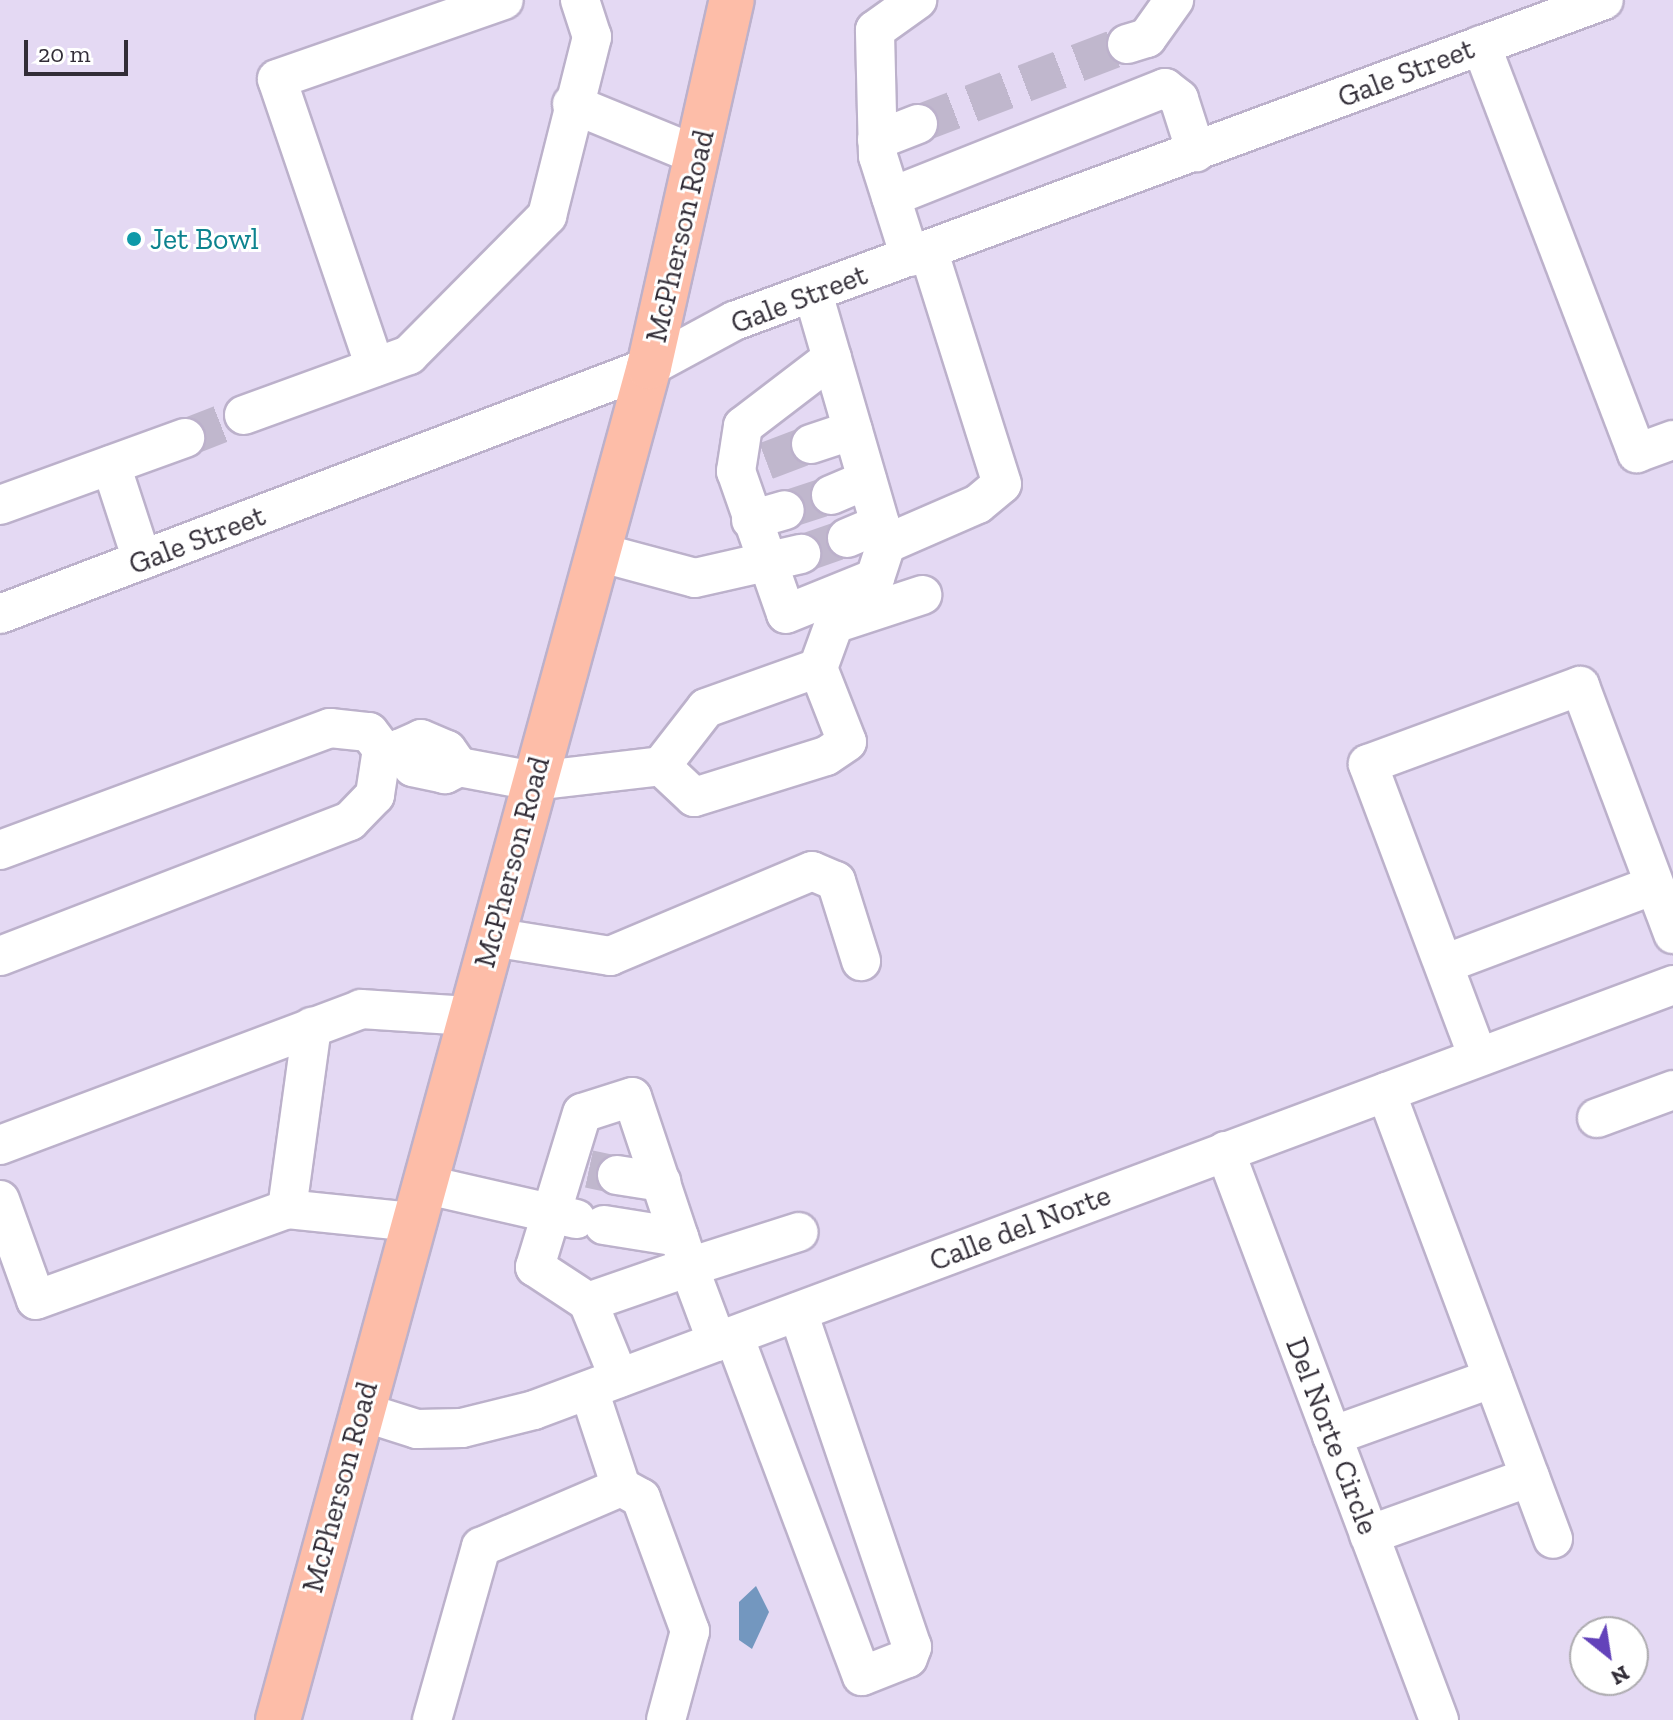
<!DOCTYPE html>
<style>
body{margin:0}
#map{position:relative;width:1673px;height:1720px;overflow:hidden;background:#e4d9f3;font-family:"Zilla Slab",serif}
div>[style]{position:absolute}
.water>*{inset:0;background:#7397bf}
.minor-tunnel>*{height:38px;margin-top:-19px;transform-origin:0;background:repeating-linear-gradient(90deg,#c0b7cd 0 38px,transparent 0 57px)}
.roads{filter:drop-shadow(2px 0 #bcb1cb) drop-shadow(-2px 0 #bcb1cb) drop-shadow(0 2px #bcb1cb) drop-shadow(0 -2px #bcb1cb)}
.minor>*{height:38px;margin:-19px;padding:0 19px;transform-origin:19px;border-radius:19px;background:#fff}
.major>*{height:44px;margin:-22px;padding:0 22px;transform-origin:22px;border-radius:22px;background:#fdbda8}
.dots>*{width:22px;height:22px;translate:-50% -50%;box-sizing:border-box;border:4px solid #fff;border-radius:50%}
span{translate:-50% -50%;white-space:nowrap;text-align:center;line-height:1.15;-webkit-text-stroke:6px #fff;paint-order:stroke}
.street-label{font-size:30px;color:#322d37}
.culture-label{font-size:30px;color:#0d838f}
.left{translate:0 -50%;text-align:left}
.north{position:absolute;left:1569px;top:1616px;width:80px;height:80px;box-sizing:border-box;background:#fff;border:2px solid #adabaf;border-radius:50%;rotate:150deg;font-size:22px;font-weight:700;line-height:32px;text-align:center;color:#322d37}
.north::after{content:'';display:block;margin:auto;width:28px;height:36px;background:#6342ba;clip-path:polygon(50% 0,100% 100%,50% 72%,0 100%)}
.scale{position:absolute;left:24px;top:40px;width:104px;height:36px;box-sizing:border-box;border:4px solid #322d37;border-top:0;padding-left:10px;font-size:24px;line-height:28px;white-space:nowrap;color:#322d37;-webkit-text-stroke:6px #fff;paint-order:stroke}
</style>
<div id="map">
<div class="water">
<div style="clip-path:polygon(756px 1586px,769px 1612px,752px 1649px,739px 1640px,739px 1602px)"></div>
</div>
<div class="minor-tunnel">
<div style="left:918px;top:124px;width:224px;rotate:-20.9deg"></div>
<div style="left:185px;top:438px;width:63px;rotate:-21.3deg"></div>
<div style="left:766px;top:461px;width:48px;rotate:-20.7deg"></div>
<div style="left:785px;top:510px;width:48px;rotate:-18.1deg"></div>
<div style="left:801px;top:554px;width:49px;rotate:-19.2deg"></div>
<div style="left:589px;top:1169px;width:29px;rotate:12deg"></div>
</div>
<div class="roads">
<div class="minor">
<div style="left:1127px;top:44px;width:21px;rotate:-17deg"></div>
<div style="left:1147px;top:38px;width:47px;rotate:-54.6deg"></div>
<div style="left:1481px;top:45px;width:437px;rotate:69.1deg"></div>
<div style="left:1637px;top:453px;width:38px;rotate:-20deg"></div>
<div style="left:572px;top:104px;width:137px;rotate:22.3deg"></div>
<div style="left:877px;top:140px;width:44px;rotate:-21.3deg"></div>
<div style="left:891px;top:197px;width:295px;rotate:-21.7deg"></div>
<div style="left:1165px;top:88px;width:18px;rotate:38deg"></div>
<div style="left:1179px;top:99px;width:56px;rotate:72.2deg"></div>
<div style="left:910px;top:257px;width:106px;rotate:-107.6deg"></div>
<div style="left:878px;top:156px;width:126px;rotate:-91.4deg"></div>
<div style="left:875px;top:30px;width:52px;rotate:-35.5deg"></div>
<div style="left:813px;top:293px;width:261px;rotate:73.8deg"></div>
<div style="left:886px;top:544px;width:100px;rotate:-23.5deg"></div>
<div style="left:978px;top:504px;width:31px;rotate:-40deg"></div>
<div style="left:1002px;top:484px;width:245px;rotate:-107.5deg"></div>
<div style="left:832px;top:358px;width:112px;rotate:142.6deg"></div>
<div style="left:743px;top:426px;width:46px;rotate:98.8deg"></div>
<div style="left:736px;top:471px;width:151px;rotate:70.7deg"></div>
<div style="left:786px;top:614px;width:96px;rotate:-22deg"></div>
<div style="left:875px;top:578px;width:36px;rotate:-72deg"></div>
<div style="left:375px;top:367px;width:304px;rotate:-108.8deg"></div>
<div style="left:277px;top:79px;width:240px;rotate:-19.2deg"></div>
<div style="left:244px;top:415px;width:176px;rotate:-20deg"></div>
<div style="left:409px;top:355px;width:196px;rotate:-45.2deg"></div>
<div style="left:547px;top:216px;width:185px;rotate:-75.9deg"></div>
<div style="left:592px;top:37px;width:39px;rotate:-108deg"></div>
<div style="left:811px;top:444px;width:44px;rotate:-18.4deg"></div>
<div style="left:111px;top:465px;width:100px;rotate:71.9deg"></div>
<div style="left:831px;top:495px;width:39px;rotate:-23deg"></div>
<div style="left:0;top:505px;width:197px;rotate:-19.9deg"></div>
<div style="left:751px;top:520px;width:35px;rotate:-16deg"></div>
<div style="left:847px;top:538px;width:36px;rotate:-23deg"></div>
<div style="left:598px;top:552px;width:100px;rotate:15deg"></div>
<div style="left:695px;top:578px;width:109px;rotate:-12.8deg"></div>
<div style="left:0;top:614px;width:694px;rotate:-20.84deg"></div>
<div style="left:649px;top:367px;width:97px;rotate:-28.4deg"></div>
<div style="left:734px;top:321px;width:927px;rotate:-20.25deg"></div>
<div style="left:818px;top:668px;width:47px;rotate:-70deg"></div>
<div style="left:834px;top:624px;width:93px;rotate:-18.2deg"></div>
<div style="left:421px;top:739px;width:28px;rotate:23deg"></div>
<div style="left:447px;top:750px;width:21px;rotate:55deg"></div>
<div style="left:459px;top:767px;width:16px;rotate:153deg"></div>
<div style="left:445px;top:774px;width:33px;rotate:-168deg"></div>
<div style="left:413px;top:767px;width:23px;rotate:-128deg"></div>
<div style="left:399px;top:749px;width:24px;rotate:-24deg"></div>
<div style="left:459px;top:767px;width:76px;rotate:10.6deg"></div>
<div style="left:534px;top:781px;width:128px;rotate:-6.7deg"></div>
<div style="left:661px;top:766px;width:73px;rotate:-52.2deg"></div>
<div style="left:706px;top:708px;width:119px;rotate:-19.7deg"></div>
<div style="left:818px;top:668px;width:79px;rotate:68.6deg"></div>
<div style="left:847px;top:742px;width:25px;rotate:146deg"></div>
<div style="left:826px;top:756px;width:138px;rotate:162.7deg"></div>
<div style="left:694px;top:797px;width:45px;rotate:-136.8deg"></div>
<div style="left:0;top:850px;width:352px;rotate:-20.3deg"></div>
<div style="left:330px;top:728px;width:39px;rotate:6deg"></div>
<div style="left:369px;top:732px;width:21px;rotate:53deg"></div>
<div style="left:382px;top:749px;width:47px;rotate:98.7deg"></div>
<div style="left:375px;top:795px;width:36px;rotate:134deg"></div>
<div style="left:350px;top:821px;width:375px;rotate:158.9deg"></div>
<div style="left:492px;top:937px;width:120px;rotate:9.1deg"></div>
<div style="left:610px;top:956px;width:219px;rotate:-22.8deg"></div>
<div style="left:812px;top:871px;width:26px;rotate:23deg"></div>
<div style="left:836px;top:881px;width:84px;rotate:72.6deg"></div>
<div style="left:1444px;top:964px;width:224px;rotate:-20.6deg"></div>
<div style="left:1478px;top:1057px;width:313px;rotate:-110.6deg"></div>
<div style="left:1368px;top:764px;width:226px;rotate:-20.2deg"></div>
<div style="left:1580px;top:686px;width:265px;rotate:69.4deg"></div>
<div style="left:1386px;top:1092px;width:477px;rotate:69.5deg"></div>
<div style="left:1597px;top:1118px;width:81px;rotate:-20.2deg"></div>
<div style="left:0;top:1145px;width:386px;rotate:-20.6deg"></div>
<div style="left:361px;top:1009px;width:108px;rotate:3.7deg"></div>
<div style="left:1225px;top:1151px;width:608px;rotate:69.39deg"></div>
<div style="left:617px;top:1175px;width:45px;rotate:9deg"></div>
<div style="left:423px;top:1184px;width:157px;rotate:12.9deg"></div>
<div style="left:0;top:1200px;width:106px;rotate:70.2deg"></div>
<div style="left:36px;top:1300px;width:267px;rotate:-19.9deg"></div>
<div style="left:287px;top:1209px;width:184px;rotate:-82.2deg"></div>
<div style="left:287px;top:1209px;width:126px;rotate:5.9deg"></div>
<div style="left:604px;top:1225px;width:76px;rotate:9.1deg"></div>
<div style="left:588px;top:1302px;width:82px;rotate:67.8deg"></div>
<div style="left:734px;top:1336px;width:363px;rotate:69.4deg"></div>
<div style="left:862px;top:1676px;width:49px;rotate:-21.4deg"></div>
<div style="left:908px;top:1658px;width:12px;rotate:-70deg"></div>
<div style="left:912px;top:1647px;width:354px;rotate:-108.8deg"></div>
<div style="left:717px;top:1342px;width:80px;rotate:-110.5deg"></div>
<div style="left:689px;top:1267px;width:179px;rotate:-108.5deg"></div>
<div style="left:632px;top:1097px;width:52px;rotate:162.3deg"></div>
<div style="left:582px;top:1113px;width:161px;rotate:107deg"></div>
<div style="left:535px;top:1267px;width:64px;rotate:33.4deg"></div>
<div style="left:588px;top:1302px;width:107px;rotate:-19.1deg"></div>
<div style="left:689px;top:1267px;width:115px;rotate:-17.7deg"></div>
<div style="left:360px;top:1411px;width:60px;rotate:17.5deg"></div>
<div style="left:417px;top:1429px;width:45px;rotate:-1.3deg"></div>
<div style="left:462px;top:1428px;width:74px;rotate:-14deg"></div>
<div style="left:534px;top:1410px;width:1216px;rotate:-20.46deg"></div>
<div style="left:1332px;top:1436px;width:171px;rotate:-19.8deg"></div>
<div style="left:621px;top:1487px;width:23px;rotate:29deg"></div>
<div style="left:641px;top:1498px;width:142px;rotate:69.8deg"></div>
<div style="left:690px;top:1631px;width:92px;rotate:105.1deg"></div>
<div style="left:1369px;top:1535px;width:171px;rotate:-19.8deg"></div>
<div style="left:432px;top:1720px;width:180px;rotate:-74.2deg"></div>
<div style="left:481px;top:1547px;width:152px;rotate:-23.2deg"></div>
<div style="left:621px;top:1487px;width:102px;rotate:-108.3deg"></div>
</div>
<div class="major">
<div style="left:278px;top:1720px;width:1403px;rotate:-74.67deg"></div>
<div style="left:649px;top:367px;width:376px;rotate:-77.3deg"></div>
</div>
</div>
<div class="dots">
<div style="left:134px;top:239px;background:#0f9aa8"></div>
</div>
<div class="street-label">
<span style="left:1406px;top:73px;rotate:-21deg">Gale Street</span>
<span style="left:680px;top:236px;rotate:-77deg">McPherson Road</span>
<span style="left:799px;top:299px;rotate:-21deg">Gale Street</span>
<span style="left:197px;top:540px;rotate:-21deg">Gale Street</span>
<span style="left:512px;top:862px;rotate:-75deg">McPherson Road</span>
<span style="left:1020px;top:1228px;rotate:-21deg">Calle del Norte</span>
<span style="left:1332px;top:1436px;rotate:69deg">Del Norte Circle</span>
<span style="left:340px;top:1487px;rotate:-75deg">McPherson Road</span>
</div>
<div class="culture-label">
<span class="left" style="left:150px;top:239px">Jet Bowl</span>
</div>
<div class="north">N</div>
<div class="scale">20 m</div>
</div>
